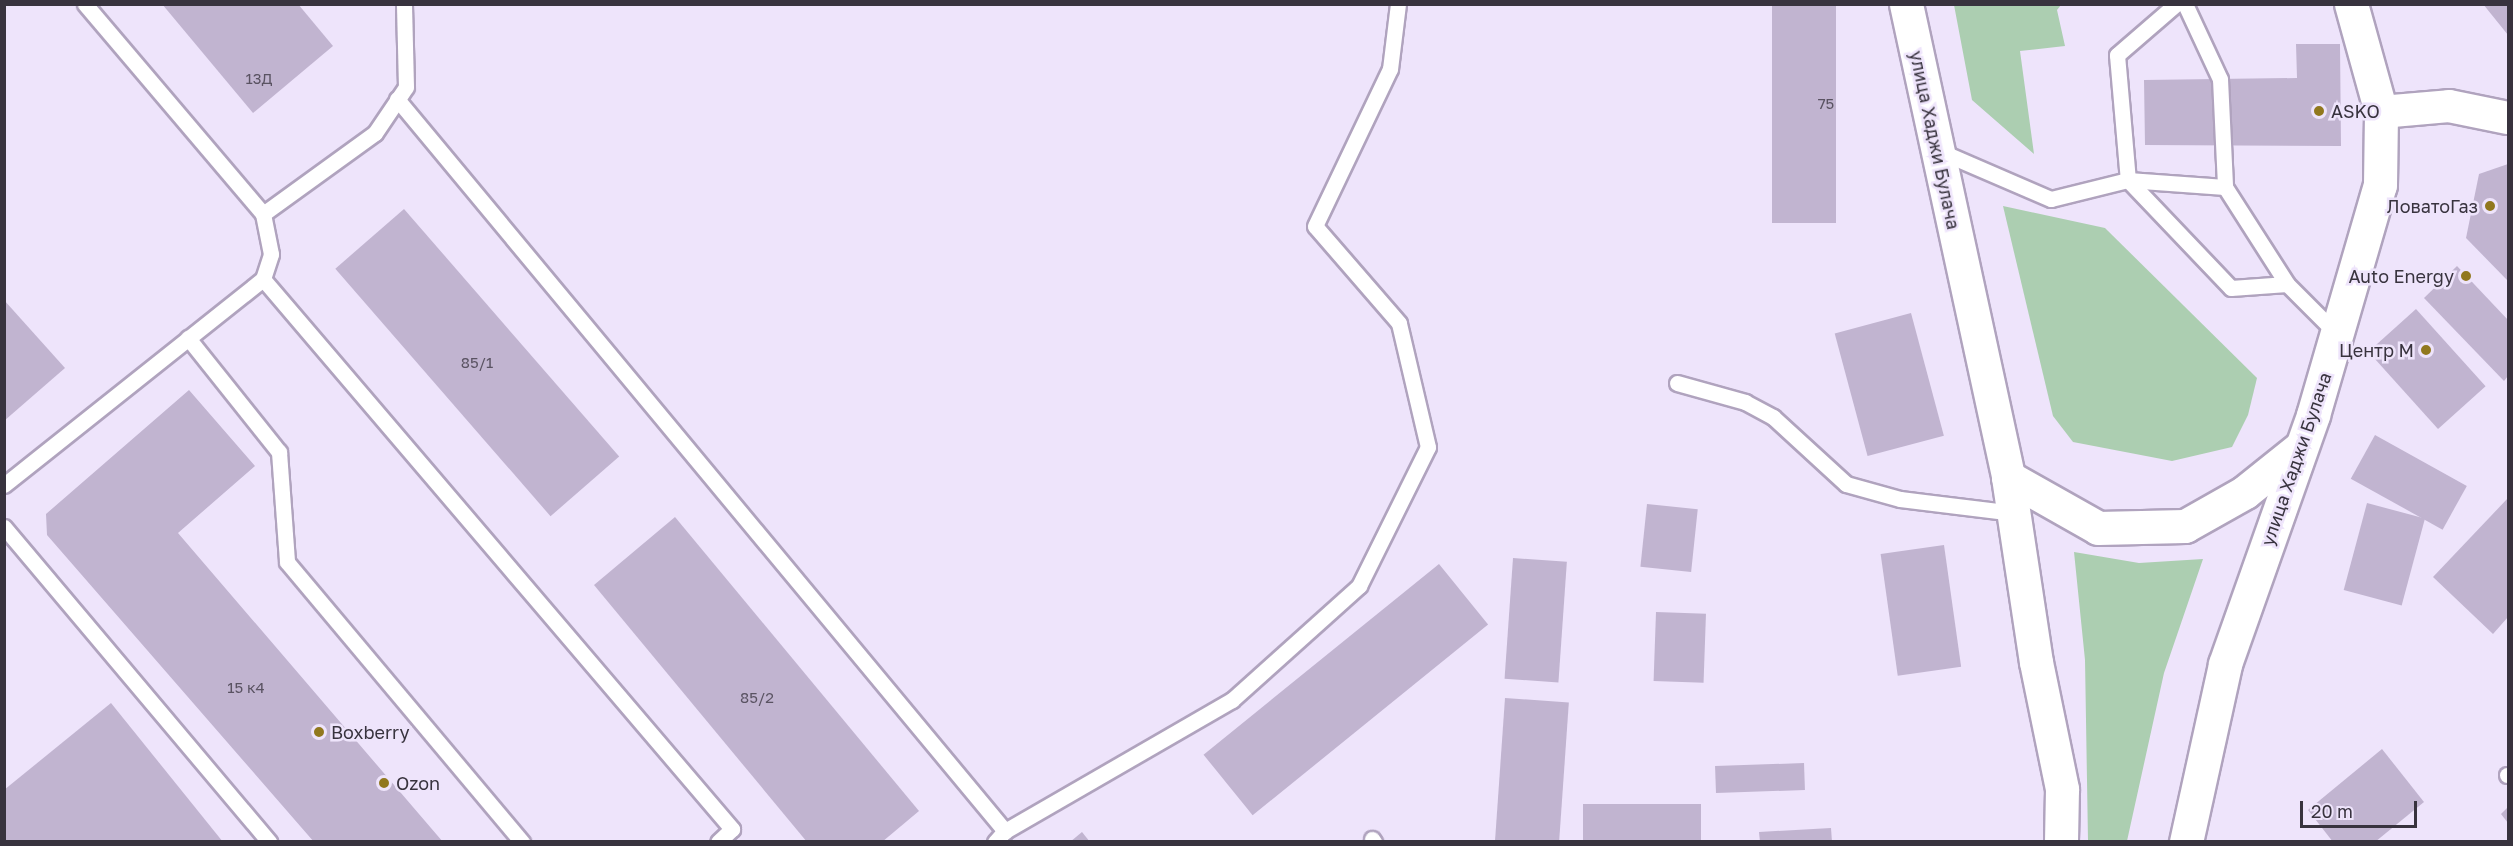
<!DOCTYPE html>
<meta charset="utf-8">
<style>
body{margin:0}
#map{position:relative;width:2513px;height:846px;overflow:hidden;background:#eee4fb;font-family:"Golos Text",sans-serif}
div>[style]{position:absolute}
.green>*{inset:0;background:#acceb1}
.building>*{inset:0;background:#c1b4d0;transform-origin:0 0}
.roads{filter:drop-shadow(2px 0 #b0a3be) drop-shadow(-2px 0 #b0a3be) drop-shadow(0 2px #b0a3be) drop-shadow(0 -2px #b0a3be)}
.lane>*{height:15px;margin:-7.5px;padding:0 7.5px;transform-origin:7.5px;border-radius:7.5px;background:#fff}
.street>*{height:32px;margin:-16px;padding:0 16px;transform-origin:16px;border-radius:16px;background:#fff}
.primary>*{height:33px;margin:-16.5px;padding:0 16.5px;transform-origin:16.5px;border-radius:16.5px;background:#fff}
.dots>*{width:16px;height:16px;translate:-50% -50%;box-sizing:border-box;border:3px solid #eee4fb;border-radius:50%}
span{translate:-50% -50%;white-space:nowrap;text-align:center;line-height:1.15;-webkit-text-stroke:5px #eee4fb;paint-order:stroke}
.number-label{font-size:15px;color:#5a5362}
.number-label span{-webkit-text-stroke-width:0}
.poi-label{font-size:18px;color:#38333e}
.left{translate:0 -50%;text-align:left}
.right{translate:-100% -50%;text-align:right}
.street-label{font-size:18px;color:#38333e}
.frame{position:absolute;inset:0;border:6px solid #38333e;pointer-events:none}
.scale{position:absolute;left:2300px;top:801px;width:117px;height:27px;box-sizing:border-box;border:3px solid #38333e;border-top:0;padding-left:8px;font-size:18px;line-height:21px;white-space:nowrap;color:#38333e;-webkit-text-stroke:4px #eee4fb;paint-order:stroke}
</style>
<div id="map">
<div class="green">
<div style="clip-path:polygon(1954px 5px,2061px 5px,2057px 10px,2065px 46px,2020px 51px,2034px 154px,1972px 100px)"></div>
<div style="clip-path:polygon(2003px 206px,2105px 228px,2257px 378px,2248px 415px,2232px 447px,2172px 461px,2073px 442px,2053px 416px)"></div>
<div style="clip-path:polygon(2074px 552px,2139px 563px,2203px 559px,2164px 673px,2127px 841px,2088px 841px,2085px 660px)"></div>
</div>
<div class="building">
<div style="clip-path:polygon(162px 4px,298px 4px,333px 46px,253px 113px)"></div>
<div style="left:1772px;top:4px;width:64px;height:219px"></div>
<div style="clip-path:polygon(2483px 4px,2508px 4px,2508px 35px)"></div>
<div style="clip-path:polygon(2296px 44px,2340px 44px,2341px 146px,2145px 145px,2144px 80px,2297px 78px)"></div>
<div style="clip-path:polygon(2508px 164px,2508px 281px,2466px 238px,2479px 174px)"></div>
<div style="left:404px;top:209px;width:328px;height:91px;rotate:49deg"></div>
<div style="clip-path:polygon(2457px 266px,2508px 320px,2508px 376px,2504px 381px,2424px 298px)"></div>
<div style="clip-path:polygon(4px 300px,65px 368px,4px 421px)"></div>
<div style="left:2416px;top:309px;width:104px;height:64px;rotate:48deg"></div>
<div style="left:1911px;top:313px;width:127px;height:79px;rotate:75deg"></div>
<div style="clip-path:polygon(189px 390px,255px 466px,178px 533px,443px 842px,314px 842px,47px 535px,46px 514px)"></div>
<div style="left:2375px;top:435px;width:105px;height:50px;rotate:29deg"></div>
<div style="clip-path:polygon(2508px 498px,2508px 617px,2493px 634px,2433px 577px)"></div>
<div style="left:2367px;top:503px;width:60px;height:90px;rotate:15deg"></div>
<div style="left:1647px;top:504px;width:51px;height:63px;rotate:6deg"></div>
<div style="clip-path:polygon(675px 517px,919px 811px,882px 842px,807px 842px,594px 585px)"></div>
<div style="left:1944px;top:545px;width:123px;height:64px;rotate:82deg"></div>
<div style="left:1513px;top:558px;width:54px;height:121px;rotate:4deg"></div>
<div style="left:1439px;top:564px;width:78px;height:303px;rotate:51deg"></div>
<div style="left:1656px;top:612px;width:50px;height:69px;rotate:2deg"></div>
<div style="left:1505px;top:698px;width:64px;height:144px;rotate:4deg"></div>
<div style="clip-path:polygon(111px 703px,223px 842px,4px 842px,4px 790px)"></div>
<div style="clip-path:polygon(2382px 749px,2424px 802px,2375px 842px,2333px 842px,2308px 810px)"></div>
<div style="left:1804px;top:763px;width:27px;height:89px;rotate:88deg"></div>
<div style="left:1701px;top:804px;width:38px;height:118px;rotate:90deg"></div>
<div style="clip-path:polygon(2508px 807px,2508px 823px,2501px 814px)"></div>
<div style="clip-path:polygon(1831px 828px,1832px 842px,1760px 842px,1759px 832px)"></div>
<div style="clip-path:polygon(1082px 832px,1090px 842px,1070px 842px)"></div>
</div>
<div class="roads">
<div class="lane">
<div style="left:85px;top:4px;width:275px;rotate:49.7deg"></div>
<div style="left:263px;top:214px;width:138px;rotate:-35.9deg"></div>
<div style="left:375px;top:133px;width:55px;rotate:-56deg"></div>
<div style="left:406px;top:87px;width:83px;rotate:-91.4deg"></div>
<div style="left:2176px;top:4px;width:78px;rotate:139.2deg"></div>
<div style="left:2117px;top:55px;width:125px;rotate:85deg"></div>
<div style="left:2128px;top:180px;width:149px;rotate:46.4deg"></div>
<div style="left:2231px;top:288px;width:56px;rotate:-4.1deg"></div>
<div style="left:2287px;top:284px;width:71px;rotate:45deg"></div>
<div style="left:2185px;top:4px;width:83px;rotate:65deg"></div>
<div style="left:2220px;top:79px;width:108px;rotate:87.3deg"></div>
<div style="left:2225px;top:187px;width:115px;rotate:57.4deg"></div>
<div style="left:397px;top:99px;width:952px;rotate:50.29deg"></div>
<div style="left:1937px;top:150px;width:124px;rotate:23.3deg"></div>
<div style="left:2051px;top:199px;width:79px;rotate:-13.9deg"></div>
<div style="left:2128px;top:180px;width:97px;rotate:4.1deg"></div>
<div style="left:263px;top:279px;width:723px;rotate:49.54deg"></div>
<div style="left:732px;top:829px;width:19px;rotate:137deg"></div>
<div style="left:188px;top:338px;width:146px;rotate:51.4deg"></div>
<div style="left:279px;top:452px;width:110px;rotate:85.8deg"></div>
<div style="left:287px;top:562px;width:366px;rotate:50deg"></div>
<div style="left:1677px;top:383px;width:71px;rotate:15.6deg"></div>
<div style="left:1745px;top:402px;width:32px;rotate:28deg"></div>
<div style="left:1773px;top:417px;width:99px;rotate:42.5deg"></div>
<div style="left:1846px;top:484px;width:56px;rotate:15.5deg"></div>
<div style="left:1900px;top:499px;width:115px;rotate:7deg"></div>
<div style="left:4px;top:485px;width:331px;rotate:-38.5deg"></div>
<div style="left:263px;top:279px;width:26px;rotate:-72deg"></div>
<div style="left:271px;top:254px;width:41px;rotate:-101.3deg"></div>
<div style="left:4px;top:527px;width:412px;rotate:49.9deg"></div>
<div style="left:2507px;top:775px;width:1px"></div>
<div style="left:1372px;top:839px;width:4px;rotate:56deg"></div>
<div style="left:995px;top:842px;width:15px;rotate:-48deg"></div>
<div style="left:1005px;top:831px;width:262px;rotate:-30deg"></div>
<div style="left:1232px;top:700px;width:171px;rotate:-41.9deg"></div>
<div style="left:1359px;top:586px;width:155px;rotate:-63.6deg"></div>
<div style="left:1428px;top:447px;width:127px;rotate:-103.2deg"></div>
<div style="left:1399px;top:323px;width:128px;rotate:-130.9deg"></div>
<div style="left:1315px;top:226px;width:174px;rotate:-64.5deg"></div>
<div style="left:1390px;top:69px;width:65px;rotate:-83deg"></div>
</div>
<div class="street">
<div style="left:2381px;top:112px;width:68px;rotate:-5deg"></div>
<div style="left:2449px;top:106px;width:60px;rotate:11.5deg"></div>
</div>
<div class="primary">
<div style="left:1906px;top:4px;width:484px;rotate:77.8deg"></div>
<div style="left:2008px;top:477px;width:187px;rotate:81.4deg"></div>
<div style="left:2036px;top:662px;width:130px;rotate:78.4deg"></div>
<div style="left:2062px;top:789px;width:53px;rotate:91.1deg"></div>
<div style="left:2008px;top:477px;width:103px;rotate:29.5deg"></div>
<div style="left:2098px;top:528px;width:87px;rotate:-1.3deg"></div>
<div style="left:2185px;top:526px;width:69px;rotate:-29.5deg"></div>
<div style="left:2245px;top:492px;width:70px;rotate:-38.7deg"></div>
<div style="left:2186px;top:842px;width:182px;rotate:-77.6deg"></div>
<div style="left:2225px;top:664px;width:264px;rotate:-70.5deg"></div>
<div style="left:2313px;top:415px;width:240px;rotate:-73.8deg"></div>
<div style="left:2380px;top:185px;width:73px;rotate:-89.2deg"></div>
<div style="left:2381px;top:112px;width:112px;rotate:-105.5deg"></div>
</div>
</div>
<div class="dots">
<div style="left:2319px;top:111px;background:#91781e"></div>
<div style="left:2490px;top:206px;background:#91781e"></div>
<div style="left:2466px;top:276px;background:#91781e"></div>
<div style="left:2426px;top:350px;background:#91781e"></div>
<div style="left:319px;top:732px;background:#91781e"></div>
<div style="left:384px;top:783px;background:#91781e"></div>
</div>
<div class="number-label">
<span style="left:259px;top:79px">13Д</span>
<span style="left:1826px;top:104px">75</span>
<span style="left:477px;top:363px">85/1</span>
<span style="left:246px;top:688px">15 к4</span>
<span style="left:757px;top:698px">85/2</span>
</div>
<div class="poi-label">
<span class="left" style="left:2331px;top:111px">ASKO</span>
<span class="right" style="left:2478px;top:206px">ЛоватоГаз</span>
<span class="right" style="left:2454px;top:276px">Auto Energy</span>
<span class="right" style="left:2414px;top:350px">Центр М</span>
<span class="left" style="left:331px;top:732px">Boxberry</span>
<span class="left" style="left:396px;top:783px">Ozon</span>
</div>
<div class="street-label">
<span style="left:1935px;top:140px;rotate:78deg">улица Хаджи Булача</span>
<span style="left:2296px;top:459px;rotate:-71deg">улица Хаджи Булача</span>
</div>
<div class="frame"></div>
<div class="scale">20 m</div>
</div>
